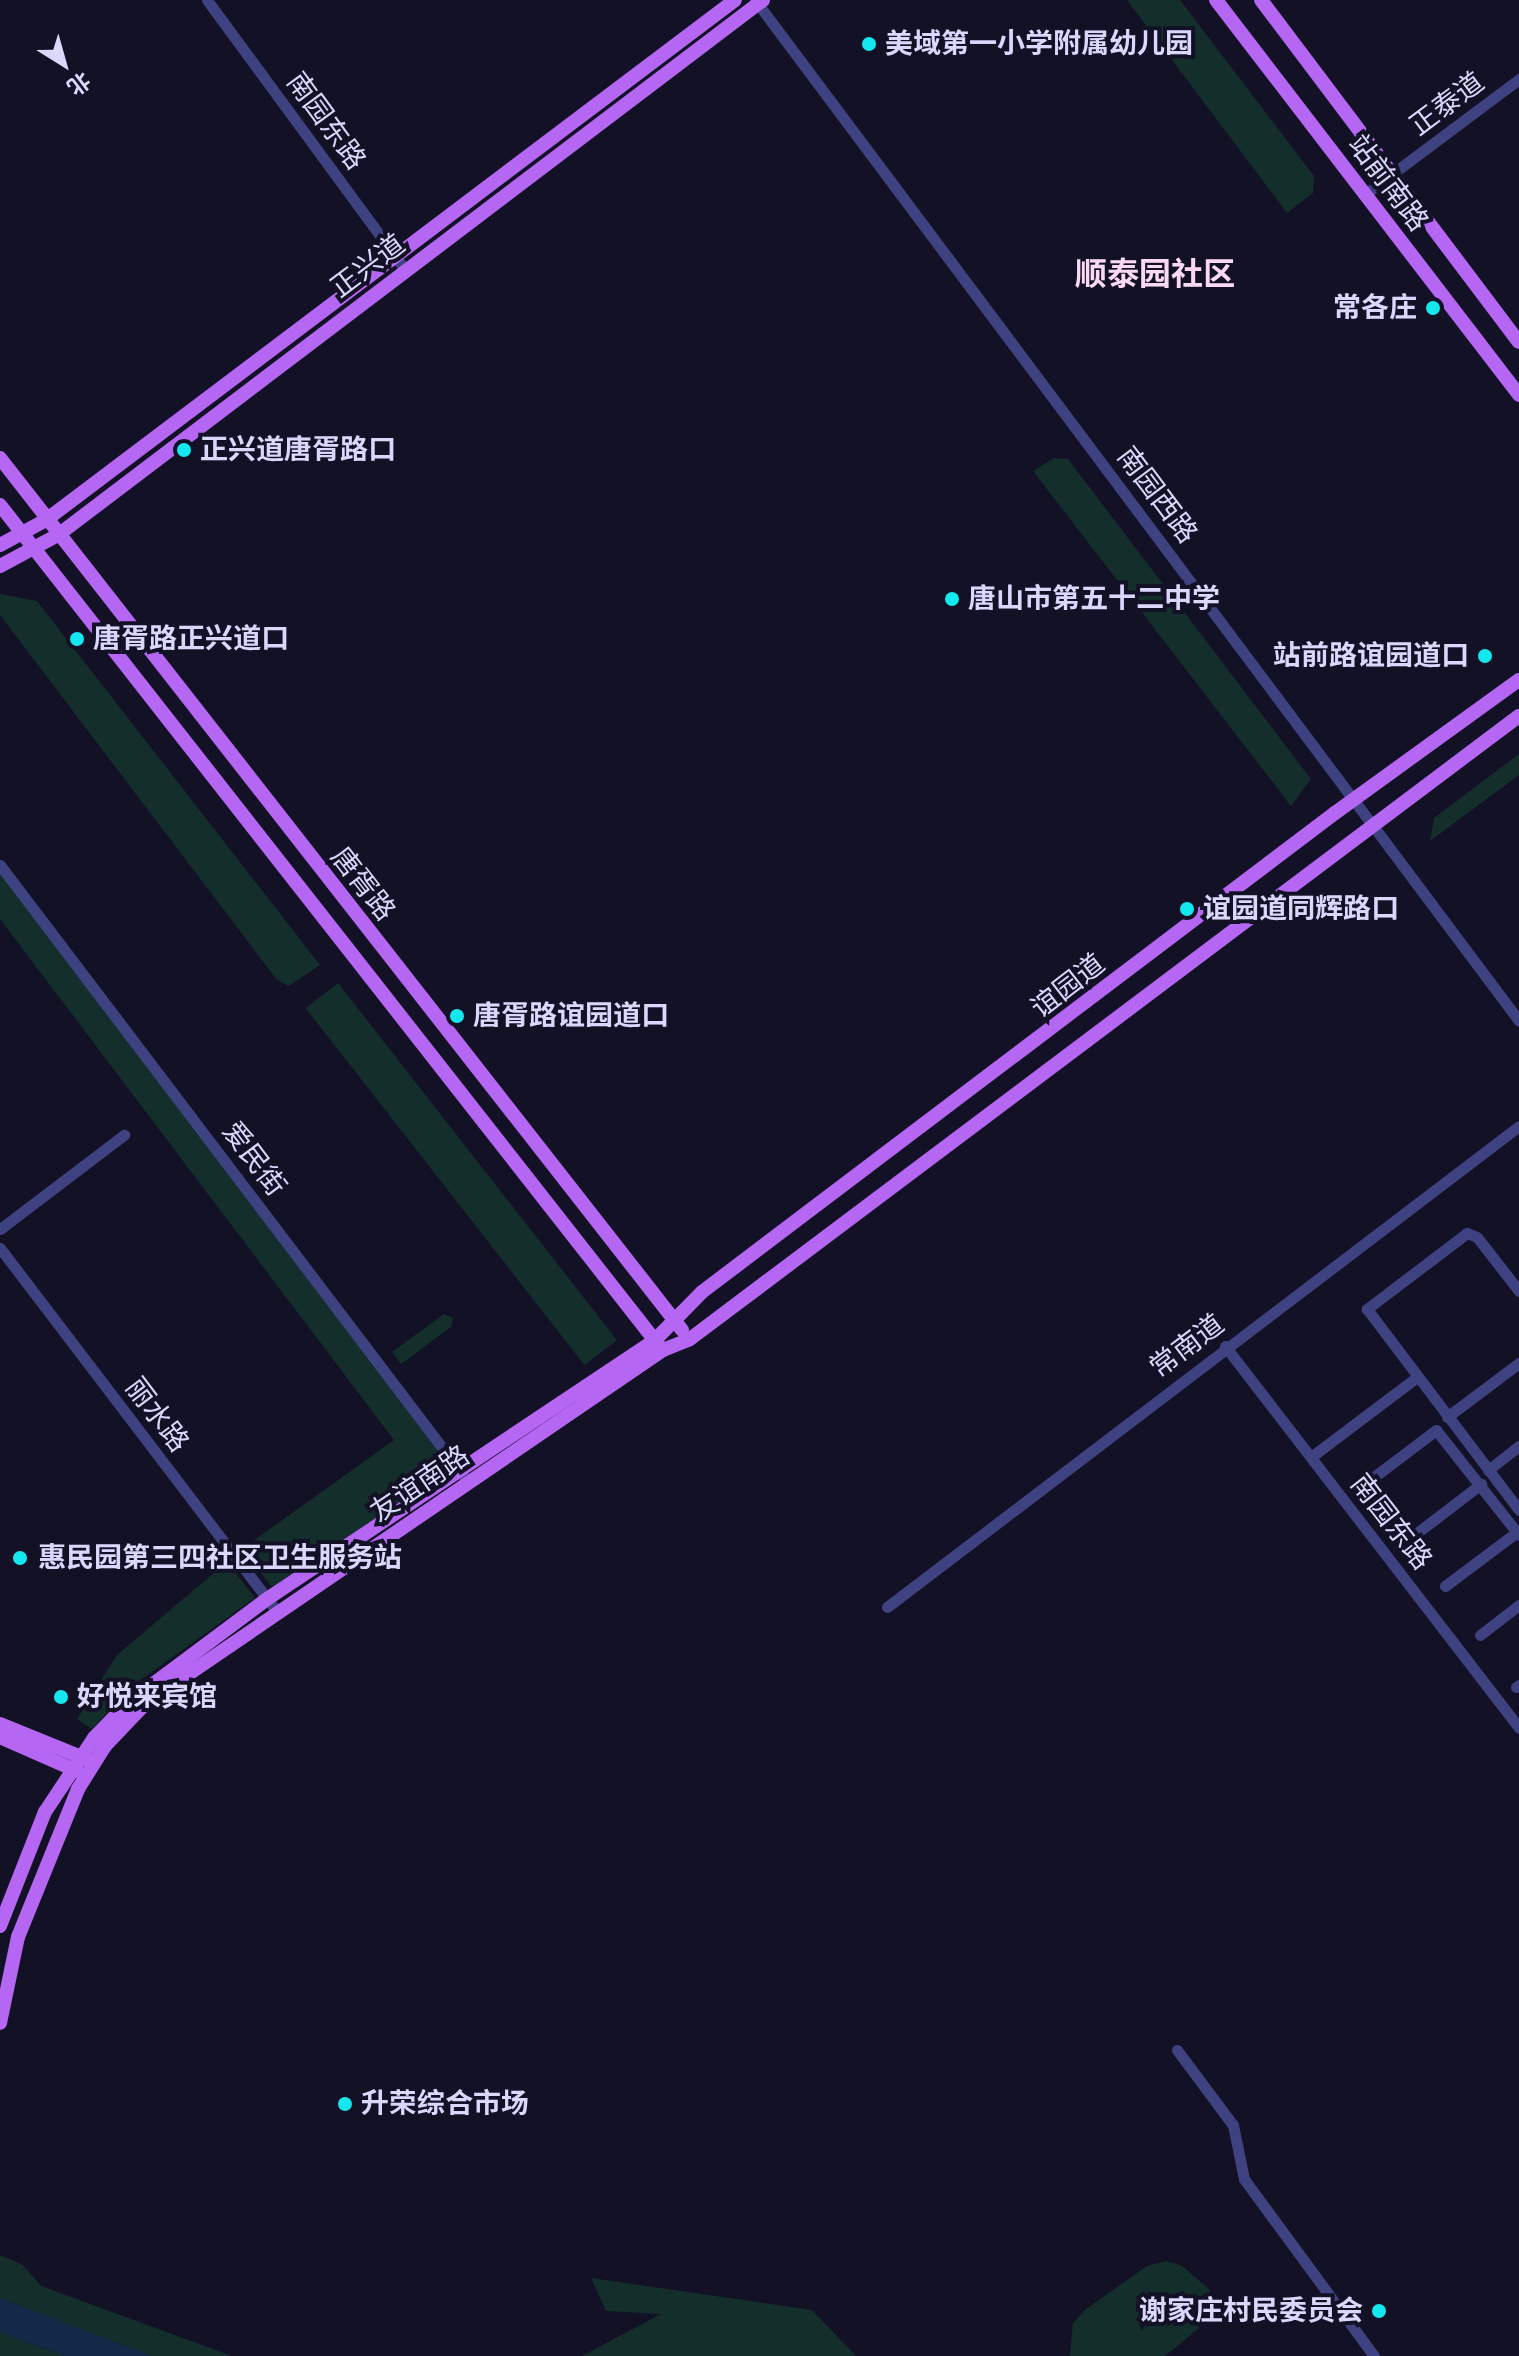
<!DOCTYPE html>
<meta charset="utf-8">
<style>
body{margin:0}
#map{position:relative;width:1519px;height:2356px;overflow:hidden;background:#131125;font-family:"Source Sans 3","Noto Sans SC",sans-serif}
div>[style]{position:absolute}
.green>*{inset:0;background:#142e2c;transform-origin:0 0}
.water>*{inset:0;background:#122a48}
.minor>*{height:11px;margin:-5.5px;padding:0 5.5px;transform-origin:5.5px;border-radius:5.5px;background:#3f4280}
.major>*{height:14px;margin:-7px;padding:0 7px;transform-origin:7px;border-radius:7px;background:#b567f4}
.dots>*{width:22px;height:22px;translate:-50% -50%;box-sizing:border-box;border:4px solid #131125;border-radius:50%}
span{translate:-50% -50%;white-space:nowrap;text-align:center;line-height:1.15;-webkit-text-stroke:8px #131125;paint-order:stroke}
.poi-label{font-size:28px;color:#d9d8fc;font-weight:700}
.left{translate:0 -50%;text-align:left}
.right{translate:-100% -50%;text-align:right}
.street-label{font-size:28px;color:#d9d8fc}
.quarter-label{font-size:32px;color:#fcd9f2;font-weight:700}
.north{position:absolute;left:24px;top:24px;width:80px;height:80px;-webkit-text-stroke:6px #131125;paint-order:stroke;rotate:143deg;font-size:22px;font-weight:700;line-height:32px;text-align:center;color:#d9d8fc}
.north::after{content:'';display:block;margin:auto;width:28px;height:36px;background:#d9d8fc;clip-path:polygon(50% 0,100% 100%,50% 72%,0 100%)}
</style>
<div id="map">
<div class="green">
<div style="clip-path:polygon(1127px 0,1180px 0,1314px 176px,1313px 193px,1287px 213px)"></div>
<div style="clip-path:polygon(1054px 458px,1068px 459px,1311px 779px,1291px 806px,1033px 471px)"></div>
<div style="clip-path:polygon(0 594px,37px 601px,320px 965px,289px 986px,277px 980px,0 615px)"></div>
<div style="clip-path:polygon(1519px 754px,1519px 775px,1430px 841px,1434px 818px)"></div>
<div style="clip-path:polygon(0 873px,451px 1468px,272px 1587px,242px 1549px,394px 1440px,0 919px)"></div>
<div style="left:338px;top:983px;width:453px;height:41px;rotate:52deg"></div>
<div style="clip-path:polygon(444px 1314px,453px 1318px,451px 1327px,401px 1364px,392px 1352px)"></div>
<div style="clip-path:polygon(227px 1562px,255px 1598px,135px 1684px,92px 1729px,77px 1719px,117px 1655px)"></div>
<div style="clip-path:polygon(0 2255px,23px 2265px,41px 2286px,232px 2356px,152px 2356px,0 2298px)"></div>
<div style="clip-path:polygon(1166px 2261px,1181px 2265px,1210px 2290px,1214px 2316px,1165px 2356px,1070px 2356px,1073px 2323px,1086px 2309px,1147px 2266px)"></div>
<div style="clip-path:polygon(591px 2278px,812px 2310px,856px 2356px,582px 2356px,661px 2314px,606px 2311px)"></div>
<div style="clip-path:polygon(0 2332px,65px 2356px,0 2356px)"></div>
</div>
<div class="water">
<div style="clip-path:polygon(0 2298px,152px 2356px,65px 2356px,0 2332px)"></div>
</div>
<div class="minor">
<div style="left:207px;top:0;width:335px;rotate:53.7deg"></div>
<div style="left:755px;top:0;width:1275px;rotate:53.19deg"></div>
<div style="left:1364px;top:195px;width:194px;rotate:-36.8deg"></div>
<div style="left:0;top:865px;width:776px;rotate:52.81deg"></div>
<div style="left:0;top:1229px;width:156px;rotate:-37.2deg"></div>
<div style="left:0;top:1248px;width:455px;rotate:52.7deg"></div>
<div style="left:1519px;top:1291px;width:68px;rotate:-127.9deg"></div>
<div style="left:1477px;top:1237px;width:11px;rotate:-158deg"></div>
<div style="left:1467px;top:1233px;width:126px;rotate:142.8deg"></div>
<div style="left:1367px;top:1309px;width:252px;rotate:52.9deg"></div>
<div style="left:1225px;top:1346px;width:482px;rotate:52.4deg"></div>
<div style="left:1447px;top:1417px;width:90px;rotate:-36.9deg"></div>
<div style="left:1311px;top:1457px;width:133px;rotate:-37deg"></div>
<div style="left:1488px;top:1470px;width:39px;rotate:-38deg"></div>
<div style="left:1362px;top:1486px;width:93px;rotate:-37.1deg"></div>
<div style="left:1436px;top:1430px;width:134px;rotate:51.7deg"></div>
<div style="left:1409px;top:1539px;width:91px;rotate:-37.4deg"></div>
<div style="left:1445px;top:1586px;width:90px;rotate:-36.9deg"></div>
<div style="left:887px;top:1607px;width:794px;rotate:-37.27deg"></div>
<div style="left:1480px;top:1635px;width:49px;rotate:-37.6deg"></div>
<div style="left:1516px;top:1687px;width:4px;rotate:-34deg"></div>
<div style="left:1177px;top:2050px;width:94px;rotate:53.3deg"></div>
<div style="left:1233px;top:2125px;width:55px;rotate:78.5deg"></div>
<div style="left:1244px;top:2179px;width:220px;rotate:53.7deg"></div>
</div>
<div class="major">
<div style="left:1216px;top:0;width:498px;rotate:52.5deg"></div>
<div style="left:1261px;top:0;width:428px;rotate:53deg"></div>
<div style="left:0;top:458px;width:1107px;rotate:51.97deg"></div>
<div style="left:0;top:505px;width:1070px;rotate:51.91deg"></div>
<div style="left:0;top:545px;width:52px;rotate:-28.5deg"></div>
<div style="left:46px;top:520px;width:863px;rotate:-37.04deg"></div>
<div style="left:0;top:566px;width:66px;rotate:-28.1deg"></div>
<div style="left:58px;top:535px;width:885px;rotate:-37.19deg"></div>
<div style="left:0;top:1724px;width:93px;rotate:22.1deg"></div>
<div style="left:0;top:1737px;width:84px;rotate:23.8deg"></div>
<div style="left:0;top:1926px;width:123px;rotate:-68.5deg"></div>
<div style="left:45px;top:1812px;width:89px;rotate:-56.5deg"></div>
<div style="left:94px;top:1738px;width:50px;rotate:-45.8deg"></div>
<div style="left:129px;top:1702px;width:172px;rotate:-36.7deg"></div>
<div style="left:267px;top:1599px;width:467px;rotate:-33.7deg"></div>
<div style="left:655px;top:1340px;width:67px;rotate:-45.6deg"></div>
<div style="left:702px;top:1292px;width:794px;rotate:-37.12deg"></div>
<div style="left:1335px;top:813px;width:227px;rotate:-35.9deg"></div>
<div style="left:0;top:2023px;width:88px;rotate:-78.2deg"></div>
<div style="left:18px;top:1937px;width:160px;rotate:-67.9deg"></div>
<div style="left:78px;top:1789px;width:51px;rotate:-57.9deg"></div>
<div style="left:105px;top:1746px;width:59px;rotate:-46.4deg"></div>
<div style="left:146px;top:1703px;width:626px;rotate:-34.32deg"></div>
<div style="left:663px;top:1350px;width:29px;rotate:-22deg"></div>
<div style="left:690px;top:1339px;width:1037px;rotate:-36.93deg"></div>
</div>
<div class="dots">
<div style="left:869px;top:44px;background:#12e8ee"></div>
<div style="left:1433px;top:308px;background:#12e8ee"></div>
<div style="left:184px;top:450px;background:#12e8ee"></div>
<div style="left:952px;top:599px;background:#12e8ee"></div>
<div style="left:77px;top:639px;background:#12e8ee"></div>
<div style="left:1485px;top:656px;background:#12e8ee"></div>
<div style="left:1187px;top:909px;background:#12e8ee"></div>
<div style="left:457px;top:1016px;background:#12e8ee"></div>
<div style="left:20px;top:1558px;background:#12e8ee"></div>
<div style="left:61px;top:1697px;background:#12e8ee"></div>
<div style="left:345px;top:2104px;background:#12e8ee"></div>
<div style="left:1379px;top:2311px;background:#12e8ee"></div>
</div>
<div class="poi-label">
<span class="left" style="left:885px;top:44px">美域第一小学附属幼儿园</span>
<span class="right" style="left:1417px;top:308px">常各庄</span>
<span class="left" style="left:200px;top:450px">正兴道唐胥路口</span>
<span class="left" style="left:968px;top:599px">唐山市第五十二中学</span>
<span class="left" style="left:93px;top:639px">唐胥路正兴道口</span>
<span class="right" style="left:1469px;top:656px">站前路谊园道口</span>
<span class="left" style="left:1203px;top:909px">谊园道同辉路口</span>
<span class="left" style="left:473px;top:1016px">唐胥路谊园道口</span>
<span class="left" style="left:38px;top:1558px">惠民园第三四社区卫生服务站</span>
<span class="left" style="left:77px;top:1697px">好悦来宾馆</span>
<span class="left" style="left:361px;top:2104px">升荣综合市场</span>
<span class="right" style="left:1363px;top:2311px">谢家庄村民委员会</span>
</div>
<div class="street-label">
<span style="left:1447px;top:104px;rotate:-37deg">正泰道</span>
<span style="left:326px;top:121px;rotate:54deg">南园东路</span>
<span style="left:1388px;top:183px;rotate:53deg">站前南路</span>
<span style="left:368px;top:266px;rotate:-37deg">正兴道</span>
<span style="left:1157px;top:495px;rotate:53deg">南园西路</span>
<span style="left:363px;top:884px;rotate:52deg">唐胥路</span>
<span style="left:1068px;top:986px;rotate:-38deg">谊园道</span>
<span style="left:254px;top:1159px;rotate:53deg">爱民街</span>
<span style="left:1187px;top:1346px;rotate:-37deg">常南道</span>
<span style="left:157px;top:1415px;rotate:53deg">丽水路</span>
<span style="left:420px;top:1484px;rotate:-34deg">友谊南路</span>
<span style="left:1391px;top:1522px;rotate:52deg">南园东路</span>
</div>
<div class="quarter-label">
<span style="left:1155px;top:275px">顺泰园社区</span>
</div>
<div class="north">北</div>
</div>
